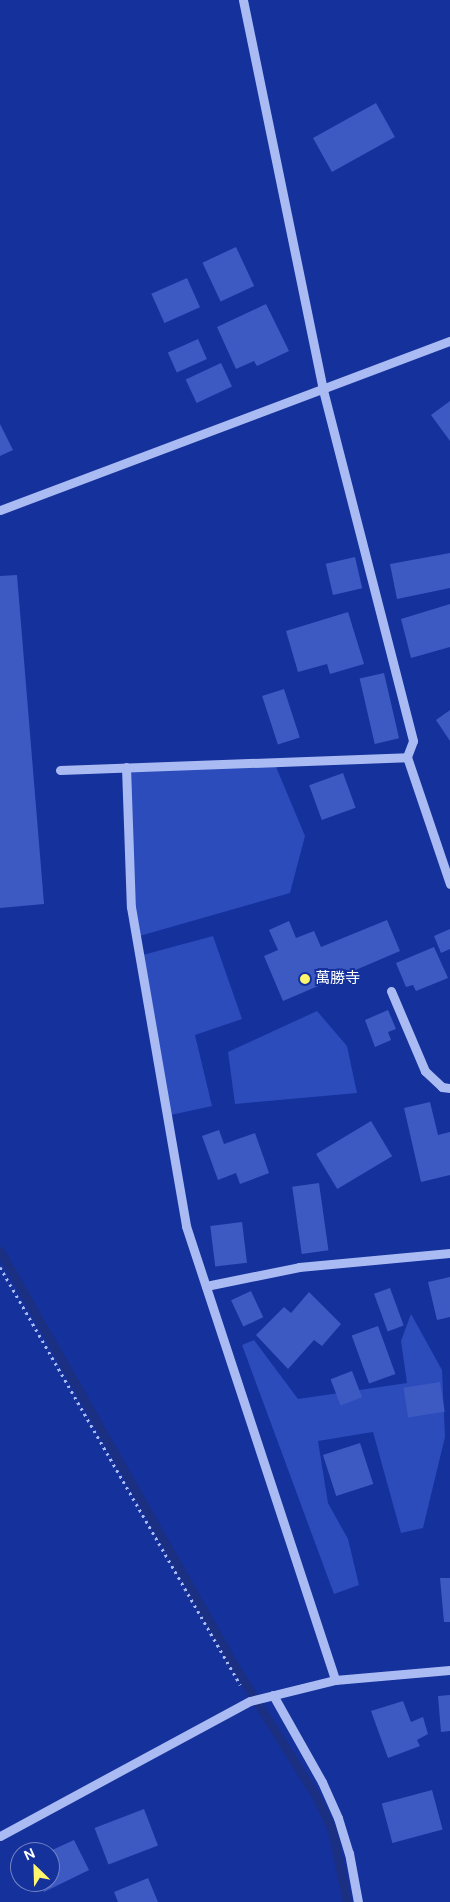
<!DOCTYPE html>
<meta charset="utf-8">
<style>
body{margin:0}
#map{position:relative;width:450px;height:1902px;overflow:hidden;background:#15319c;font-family:"DM Sans","Noto Sans JP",sans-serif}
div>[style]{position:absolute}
.green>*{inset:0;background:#2c4cbc}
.stream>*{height:9px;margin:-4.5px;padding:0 4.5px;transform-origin:4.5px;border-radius:4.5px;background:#1b3083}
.building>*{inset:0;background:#3d5ac3;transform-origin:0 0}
.path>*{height:3px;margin-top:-1.5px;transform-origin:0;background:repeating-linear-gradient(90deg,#aabbf3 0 2.5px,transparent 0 6.5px)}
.minor>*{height:9px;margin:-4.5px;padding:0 4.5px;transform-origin:4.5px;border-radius:4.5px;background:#aabbf3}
.dots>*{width:14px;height:14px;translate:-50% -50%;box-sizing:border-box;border:2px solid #15319c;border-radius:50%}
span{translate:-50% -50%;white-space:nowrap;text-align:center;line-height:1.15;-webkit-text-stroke:4px #15319c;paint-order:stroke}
.poi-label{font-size:15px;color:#fff}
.left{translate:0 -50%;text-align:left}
.north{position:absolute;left:10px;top:1842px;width:50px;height:50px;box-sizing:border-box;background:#15319c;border:1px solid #7383c4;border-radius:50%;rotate:336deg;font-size:14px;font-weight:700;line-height:20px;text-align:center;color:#fff}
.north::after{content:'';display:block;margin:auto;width:18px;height:22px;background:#fff66d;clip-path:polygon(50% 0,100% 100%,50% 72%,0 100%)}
</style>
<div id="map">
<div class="green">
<div style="clip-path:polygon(274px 762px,305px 836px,290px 893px,136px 937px,126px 767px)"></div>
<div style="clip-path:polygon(213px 936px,242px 1019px,195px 1035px,212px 1106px,166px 1116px,139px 956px)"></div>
<div style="clip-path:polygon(317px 1011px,347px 1046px,357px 1093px,235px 1104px,228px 1052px)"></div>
<div style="clip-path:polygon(411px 1314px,442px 1370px,445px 1437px,423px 1528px,401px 1533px,373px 1432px,318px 1441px,328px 1503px,348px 1539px,359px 1585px,334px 1594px,242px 1345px,254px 1340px,298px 1399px,407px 1383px,401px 1341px)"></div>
</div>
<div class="stream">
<div style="left:0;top:1251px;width:485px;rotate:60.5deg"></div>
<div style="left:239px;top:1673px;width:147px;rotate:58deg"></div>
<div style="left:317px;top:1798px;width:35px;rotate:65deg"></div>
<div style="left:332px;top:1830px;width:74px;rotate:78.2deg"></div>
</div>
<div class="building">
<div style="left:376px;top:103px;width:39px;height:72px;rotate:61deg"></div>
<div style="left:236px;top:247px;width:43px;height:37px;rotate:65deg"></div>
<div style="left:187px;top:278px;width:32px;height:39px;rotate:66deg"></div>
<div style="clip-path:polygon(266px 304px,289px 351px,257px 366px,254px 361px,236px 369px,217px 327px)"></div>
<div style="left:198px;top:339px;width:22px;height:33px;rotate:66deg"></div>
<div style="left:221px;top:363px;width:26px;height:39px;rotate:65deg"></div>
<div style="clip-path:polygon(450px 401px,450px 441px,431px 415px)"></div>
<div style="clip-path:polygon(0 424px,13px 450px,0 456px)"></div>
<div style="clip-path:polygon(450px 553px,450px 588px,397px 599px,390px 564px)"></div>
<div style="left:355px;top:557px;width:32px;height:30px;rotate:77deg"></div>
<div style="clip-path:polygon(17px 575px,44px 904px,0 908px,0 576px)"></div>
<div style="clip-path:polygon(450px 604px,450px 647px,411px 658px,401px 619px)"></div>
<div style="clip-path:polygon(348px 612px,364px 664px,330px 674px,327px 664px,298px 672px,286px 631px)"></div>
<div style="left:384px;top:673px;width:67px;height:25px;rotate:77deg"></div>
<div style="left:284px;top:689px;width:51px;height:23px;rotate:72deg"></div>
<div style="clip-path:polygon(450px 710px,450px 741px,436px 720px)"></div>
<div style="left:343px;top:773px;width:37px;height:36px;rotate:70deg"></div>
<div style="clip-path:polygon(387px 920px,400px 951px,283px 1001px,264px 956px,278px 950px,269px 930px,289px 921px,296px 938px,314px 931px,321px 947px)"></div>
<div style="clip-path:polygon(450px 929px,450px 949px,441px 953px,434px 936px)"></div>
<div style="clip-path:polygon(434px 947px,448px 978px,416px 991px,413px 985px,406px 987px,396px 963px)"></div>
<div style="clip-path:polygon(388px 1010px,396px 1029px,388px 1032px,391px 1040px,375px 1047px,365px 1020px)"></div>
<div style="clip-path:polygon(430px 1102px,438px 1135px,450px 1132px,450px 1175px,421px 1182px,404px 1108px)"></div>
<div style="left:371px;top:1121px;width:41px;height:64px;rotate:59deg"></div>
<div style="clip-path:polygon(219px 1130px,224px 1144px,255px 1133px,269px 1173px,240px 1184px,236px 1173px,218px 1180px,202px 1136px)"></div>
<div style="left:319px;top:1183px;width:68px;height:27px;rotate:82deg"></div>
<div style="left:242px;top:1222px;width:41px;height:32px;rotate:83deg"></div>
<div style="clip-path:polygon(450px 1277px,450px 1317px,437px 1320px,428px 1282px)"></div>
<div style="left:390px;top:1288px;width:40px;height:17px;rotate:70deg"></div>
<div style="left:251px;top:1291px;width:29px;height:22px;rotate:65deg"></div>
<div style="clip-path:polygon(309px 1292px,341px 1324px,322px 1346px,314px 1340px,288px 1369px,256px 1335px,284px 1307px,291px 1313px)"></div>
<div style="left:378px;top:1326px;width:51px;height:28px;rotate:70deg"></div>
<div style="left:352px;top:1371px;width:28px;height:23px;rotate:69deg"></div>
<div style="left:440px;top:1382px;width:30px;height:37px;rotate:81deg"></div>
<div style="left:360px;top:1443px;width:43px;height:39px;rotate:72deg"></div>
<div style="clip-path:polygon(440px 1578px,450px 1578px,450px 1622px,444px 1622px)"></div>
<div style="clip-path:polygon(450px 1695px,450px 1731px,441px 1732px,438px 1696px)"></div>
<div style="clip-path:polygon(403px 1701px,411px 1722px,423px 1717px,428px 1734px,417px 1740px,420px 1746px,388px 1758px,371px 1711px)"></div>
<div style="left:432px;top:1790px;width:41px;height:52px;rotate:75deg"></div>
<div style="left:144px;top:1809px;width:39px;height:53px;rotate:69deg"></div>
<div style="clip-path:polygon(74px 1840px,89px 1870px,44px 1892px,40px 1882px,50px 1882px,50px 1851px)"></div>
<div style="clip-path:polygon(148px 1878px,158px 1902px,118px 1902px,114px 1892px)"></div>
</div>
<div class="path">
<div style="left:0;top:1267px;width:482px;rotate:60.1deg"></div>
</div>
<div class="minor">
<div style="left:243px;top:0;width:398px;rotate:78.4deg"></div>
<div style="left:323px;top:390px;width:362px;rotate:75.6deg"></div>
<div style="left:413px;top:741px;width:17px;rotate:111deg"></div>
<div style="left:407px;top:757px;width:134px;rotate:71.3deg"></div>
<div style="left:0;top:510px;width:481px;rotate:-20.6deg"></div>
<div style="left:126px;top:767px;width:140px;rotate:88deg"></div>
<div style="left:131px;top:907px;width:324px;rotate:80.2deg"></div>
<div style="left:186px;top:1226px;width:478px;rotate:71.8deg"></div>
<div style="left:60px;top:770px;width:347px;rotate:-2.1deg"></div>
<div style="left:391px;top:991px;width:87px;rotate:67deg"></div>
<div style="left:425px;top:1071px;width:23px;rotate:43deg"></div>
<div style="left:442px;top:1087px;width:8px;rotate:7deg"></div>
<div style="left:206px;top:1286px;width:95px;rotate:-11.5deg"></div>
<div style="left:299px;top:1267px;width:152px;rotate:-5.3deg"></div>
<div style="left:273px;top:1695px;width:100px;rotate:60.6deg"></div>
<div style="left:322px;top:1782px;width:39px;rotate:66deg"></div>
<div style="left:338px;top:1818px;width:37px;rotate:73deg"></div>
<div style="left:349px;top:1853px;width:50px;rotate:79.6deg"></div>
<div style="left:0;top:1836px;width:284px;rotate:-28.4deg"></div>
<div style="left:250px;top:1701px;width:88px;rotate:-13.9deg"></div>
<div style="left:335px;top:1680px;width:115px;rotate:-5deg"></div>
</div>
<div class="dots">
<div style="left:305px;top:979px;background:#fff66d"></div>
</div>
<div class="poi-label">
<span class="left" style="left:315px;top:979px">萬勝寺</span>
</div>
<div class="north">N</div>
</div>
